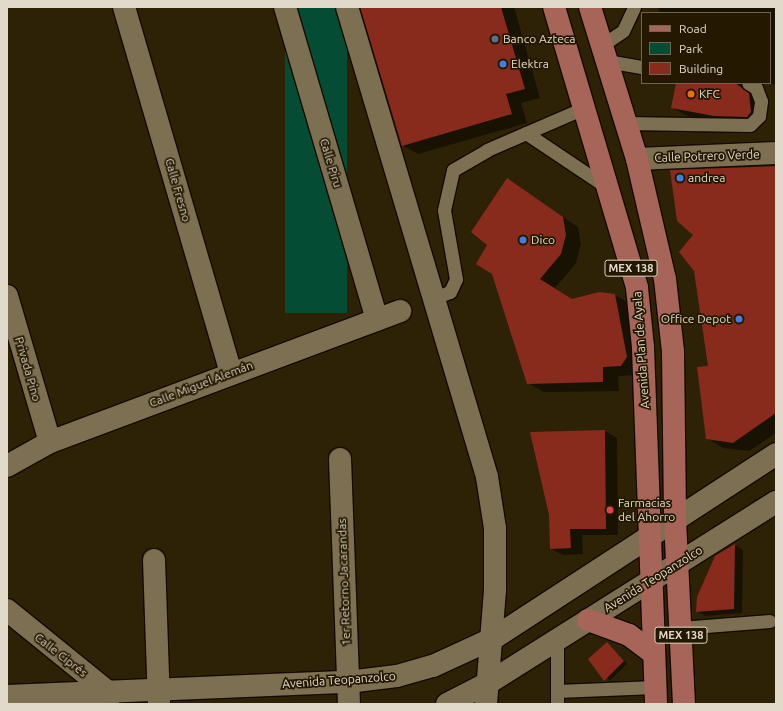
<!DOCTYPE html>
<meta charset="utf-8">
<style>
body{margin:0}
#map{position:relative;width:783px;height:711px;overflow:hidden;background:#2e2206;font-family:Ubuntu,sans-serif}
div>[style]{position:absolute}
.green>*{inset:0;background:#044c33;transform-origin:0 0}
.shadow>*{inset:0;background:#0007;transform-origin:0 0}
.building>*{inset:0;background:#882b1c}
.roads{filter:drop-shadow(1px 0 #160a00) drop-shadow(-1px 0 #160a00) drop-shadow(0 1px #160a00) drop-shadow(0 -1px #160a00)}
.service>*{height:13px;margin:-6.5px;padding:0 6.5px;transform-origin:6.5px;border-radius:6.5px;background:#7d6f52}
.minor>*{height:22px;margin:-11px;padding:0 11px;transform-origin:11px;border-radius:11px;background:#7d6f52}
.secondary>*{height:22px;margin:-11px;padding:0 11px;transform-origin:11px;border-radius:11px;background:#7d6f52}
.primary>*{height:22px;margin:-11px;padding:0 11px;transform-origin:11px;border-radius:11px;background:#a76459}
.dots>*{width:11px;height:11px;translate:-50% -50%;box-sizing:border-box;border:2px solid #241800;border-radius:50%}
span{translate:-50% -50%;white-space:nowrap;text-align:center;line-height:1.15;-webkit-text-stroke:3.5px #241800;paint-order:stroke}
.shield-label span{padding:1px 3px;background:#241800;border:1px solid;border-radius:3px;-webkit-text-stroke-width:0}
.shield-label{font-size:11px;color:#e1d9c9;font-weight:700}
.poi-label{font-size:12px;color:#e1d9c9}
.left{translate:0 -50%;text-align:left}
.right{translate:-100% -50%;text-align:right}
.street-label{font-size:12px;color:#e1d9c9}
.frame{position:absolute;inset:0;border:8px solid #e1d9c9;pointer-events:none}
.legend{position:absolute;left:641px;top:12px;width:130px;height:72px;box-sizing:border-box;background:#241800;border:1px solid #706550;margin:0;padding:5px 7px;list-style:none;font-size:12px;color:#e1d9c9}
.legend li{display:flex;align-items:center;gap:8px;height:20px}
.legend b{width:20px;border:1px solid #706550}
</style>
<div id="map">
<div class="green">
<div style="left:285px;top:7px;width:62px;height:306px"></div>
</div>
<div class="shadow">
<div style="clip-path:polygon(359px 7px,514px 7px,540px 98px,521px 103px,527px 123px,418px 154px,402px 145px)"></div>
<div style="clip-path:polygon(776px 7px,776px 85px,765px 83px,770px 83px,770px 13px,660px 13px,658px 8px)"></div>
<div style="clip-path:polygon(677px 83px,763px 83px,754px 91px,767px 111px,761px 125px,729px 124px,687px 116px,673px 108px)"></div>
<div style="clip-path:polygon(776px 164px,776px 433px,749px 451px,723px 448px,707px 438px,709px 367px,694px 235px,671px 171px)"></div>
<div style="clip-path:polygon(507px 180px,578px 227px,581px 244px,576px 263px,555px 288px,573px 300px,615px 295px,631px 304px,637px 375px,618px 376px,619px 391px,544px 392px,528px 383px,488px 245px)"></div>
<div style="clip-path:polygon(605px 431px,617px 438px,618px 535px,582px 535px,583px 554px,563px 555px,551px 549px)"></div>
<div style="clip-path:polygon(735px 545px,743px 550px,742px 613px,705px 616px,697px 611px,716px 557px)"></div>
<div style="left:607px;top:643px;width:29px;height:24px;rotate:46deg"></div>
<div style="clip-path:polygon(622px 703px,624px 704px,600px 704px)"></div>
</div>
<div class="building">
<div style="clip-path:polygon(360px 7px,501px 7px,525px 89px,506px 94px,512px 114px,402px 146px)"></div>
<div style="clip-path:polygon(676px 83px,735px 83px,749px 93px,751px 112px,747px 117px,714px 116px,671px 108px)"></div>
<div style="clip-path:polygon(776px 166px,776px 413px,733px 443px,706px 439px,697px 367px,708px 366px,694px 271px,679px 252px,693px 235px,677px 221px,670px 170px)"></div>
<div style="clip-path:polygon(507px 178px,563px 217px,566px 235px,561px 254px,540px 279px,572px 299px,599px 292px,615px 294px,627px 357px,621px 366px,603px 367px,603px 382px,527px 384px,492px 274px,476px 264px,487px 245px,471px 232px)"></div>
<div style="clip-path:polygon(605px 430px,606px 529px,570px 529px,571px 548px,550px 549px,549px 515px,530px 432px)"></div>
<div style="clip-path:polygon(735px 544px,734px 609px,696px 612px,697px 597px,715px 556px)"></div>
<div style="clip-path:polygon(607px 642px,624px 661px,604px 681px,588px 659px)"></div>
</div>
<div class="roads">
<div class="service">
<div style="left:602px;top:45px;width:25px;rotate:-34deg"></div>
<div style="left:623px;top:31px;width:26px;rotate:-65deg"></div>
<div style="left:607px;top:61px;width:36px;rotate:10deg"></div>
<div style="left:626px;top:123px;width:124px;rotate:0.9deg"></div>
<div style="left:750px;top:125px;width:13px;rotate:-45deg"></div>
<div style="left:759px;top:116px;width:15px;rotate:-82deg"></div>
<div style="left:761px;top:101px;width:14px;rotate:-111deg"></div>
<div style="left:756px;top:88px;width:9px;rotate:-148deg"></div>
<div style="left:526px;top:133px;width:99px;rotate:33.9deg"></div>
<div style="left:434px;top:298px;width:17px;rotate:-21deg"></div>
<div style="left:450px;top:292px;width:14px;rotate:-65deg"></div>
<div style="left:456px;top:279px;width:70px;rotate:-99.9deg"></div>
<div style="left:444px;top:210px;width:41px;rotate:-77.3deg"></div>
<div style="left:453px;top:170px;width:39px;rotate:-30deg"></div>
<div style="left:487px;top:150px;width:106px;rotate:-23.4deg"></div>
<div style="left:680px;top:628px;width:90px;rotate:-4.4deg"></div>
<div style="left:557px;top:639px;width:65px;rotate:90deg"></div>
<div style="left:557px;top:691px;width:98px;rotate:-2.3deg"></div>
</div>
<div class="minor">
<div style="left:124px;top:7px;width:380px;rotate:73.7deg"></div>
<div style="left:285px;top:7px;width:326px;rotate:73.6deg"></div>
<div style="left:347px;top:7px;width:490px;rotate:73.4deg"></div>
<div style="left:487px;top:477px;width:52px;rotate:81.1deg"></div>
<div style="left:495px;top:528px;width:62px;rotate:90deg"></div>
<div style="left:495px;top:590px;width:114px;rotate:94.5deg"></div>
<div style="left:637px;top:159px;width:139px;rotate:-2.5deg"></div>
<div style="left:7px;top:296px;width:152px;rotate:73.6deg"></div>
<div style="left:340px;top:459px;width:245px;rotate:87.9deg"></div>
<div style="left:7px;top:466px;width:49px;rotate:-29.2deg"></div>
<div style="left:50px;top:442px;width:374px;rotate:-20.5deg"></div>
<div style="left:154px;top:560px;width:144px;rotate:88deg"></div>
<div style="left:7px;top:610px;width:129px;rotate:39deg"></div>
<div style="left:107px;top:691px;width:13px;rotate:86deg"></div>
</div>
<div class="secondary">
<div style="left:7px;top:696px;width:341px;rotate:-2.4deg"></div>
<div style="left:348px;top:682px;width:49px;rotate:-7deg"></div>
<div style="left:397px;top:676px;width:37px;rotate:-16deg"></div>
<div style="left:433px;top:666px;width:67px;rotate:-24.7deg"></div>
<div style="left:494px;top:638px;width:337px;rotate:-33.1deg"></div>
<div style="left:447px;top:704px;width:48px;rotate:-27.1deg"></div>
<div style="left:490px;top:682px;width:338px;rotate:-32.2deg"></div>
</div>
<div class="primary">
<div style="left:554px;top:7px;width:293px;rotate:73.5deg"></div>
<div style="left:637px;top:288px;width:59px;rotate:84.2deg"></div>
<div style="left:643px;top:347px;width:357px;rotate:87.9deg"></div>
<div style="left:590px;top:7px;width:159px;rotate:72.8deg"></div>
<div style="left:637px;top:159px;width:123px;rotate:76.9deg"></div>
<div style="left:665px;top:279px;width:72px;rotate:83.7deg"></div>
<div style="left:673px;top:351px;width:169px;rotate:89.3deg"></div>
<div style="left:675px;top:520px;width:184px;rotate:87.2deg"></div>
<div style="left:588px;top:620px;width:44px;rotate:20.1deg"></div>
<div style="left:629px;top:635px;width:31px;rotate:37deg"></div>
</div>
</div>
<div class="dots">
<div style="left:495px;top:39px;background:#5c6f8a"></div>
<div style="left:503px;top:64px;background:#3f7fe0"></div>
<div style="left:691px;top:94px;background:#e8710a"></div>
<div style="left:680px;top:178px;background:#3f7fe0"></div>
<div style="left:523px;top:240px;background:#3f7fe0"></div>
<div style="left:739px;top:319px;background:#3f7fe0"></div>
<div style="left:610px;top:510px;background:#e0444e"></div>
</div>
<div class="shield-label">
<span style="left:631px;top:268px">MEX 138</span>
<span style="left:681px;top:635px">MEX 138</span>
</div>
<div class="poi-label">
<span class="left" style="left:503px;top:39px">Banco Azteca</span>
<span class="left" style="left:511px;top:64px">Elektra</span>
<span class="left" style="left:699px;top:94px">KFC</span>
<span class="left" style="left:688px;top:178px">andrea</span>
<span class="left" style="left:531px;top:240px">Dico</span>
<span class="right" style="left:731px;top:319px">Office Depot</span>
<span class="left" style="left:618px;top:510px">Farmacias<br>del Ahorro</span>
</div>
<div class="street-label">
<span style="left:707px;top:156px;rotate:-2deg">Calle Potrero Verde</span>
<span style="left:331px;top:163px;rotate:73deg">Calle Piru</span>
<span style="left:178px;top:190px;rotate:74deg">Calle Fresno</span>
<span style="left:641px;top:350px;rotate:-94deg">Avenida Plan de Ayala</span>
<span style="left:28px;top:369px;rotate:74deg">Privada Pino</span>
<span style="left:201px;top:384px;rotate:-21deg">Calle Miguel Alemán</span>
<span style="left:653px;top:579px;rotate:-32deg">Avenida Teopanzolco</span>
<span style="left:344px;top:582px;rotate:-92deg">1er Retorno Jacarandas</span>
<span style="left:61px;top:655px;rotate:38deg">Calle Ciprés</span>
<span style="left:339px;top:680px;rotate:-4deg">Avenida Teopanzolco</span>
</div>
<div class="frame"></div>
<ul class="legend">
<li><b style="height:5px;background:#a76459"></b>Road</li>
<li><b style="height:11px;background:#044c33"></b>Park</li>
<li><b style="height:11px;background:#882b1c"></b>Building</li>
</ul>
</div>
